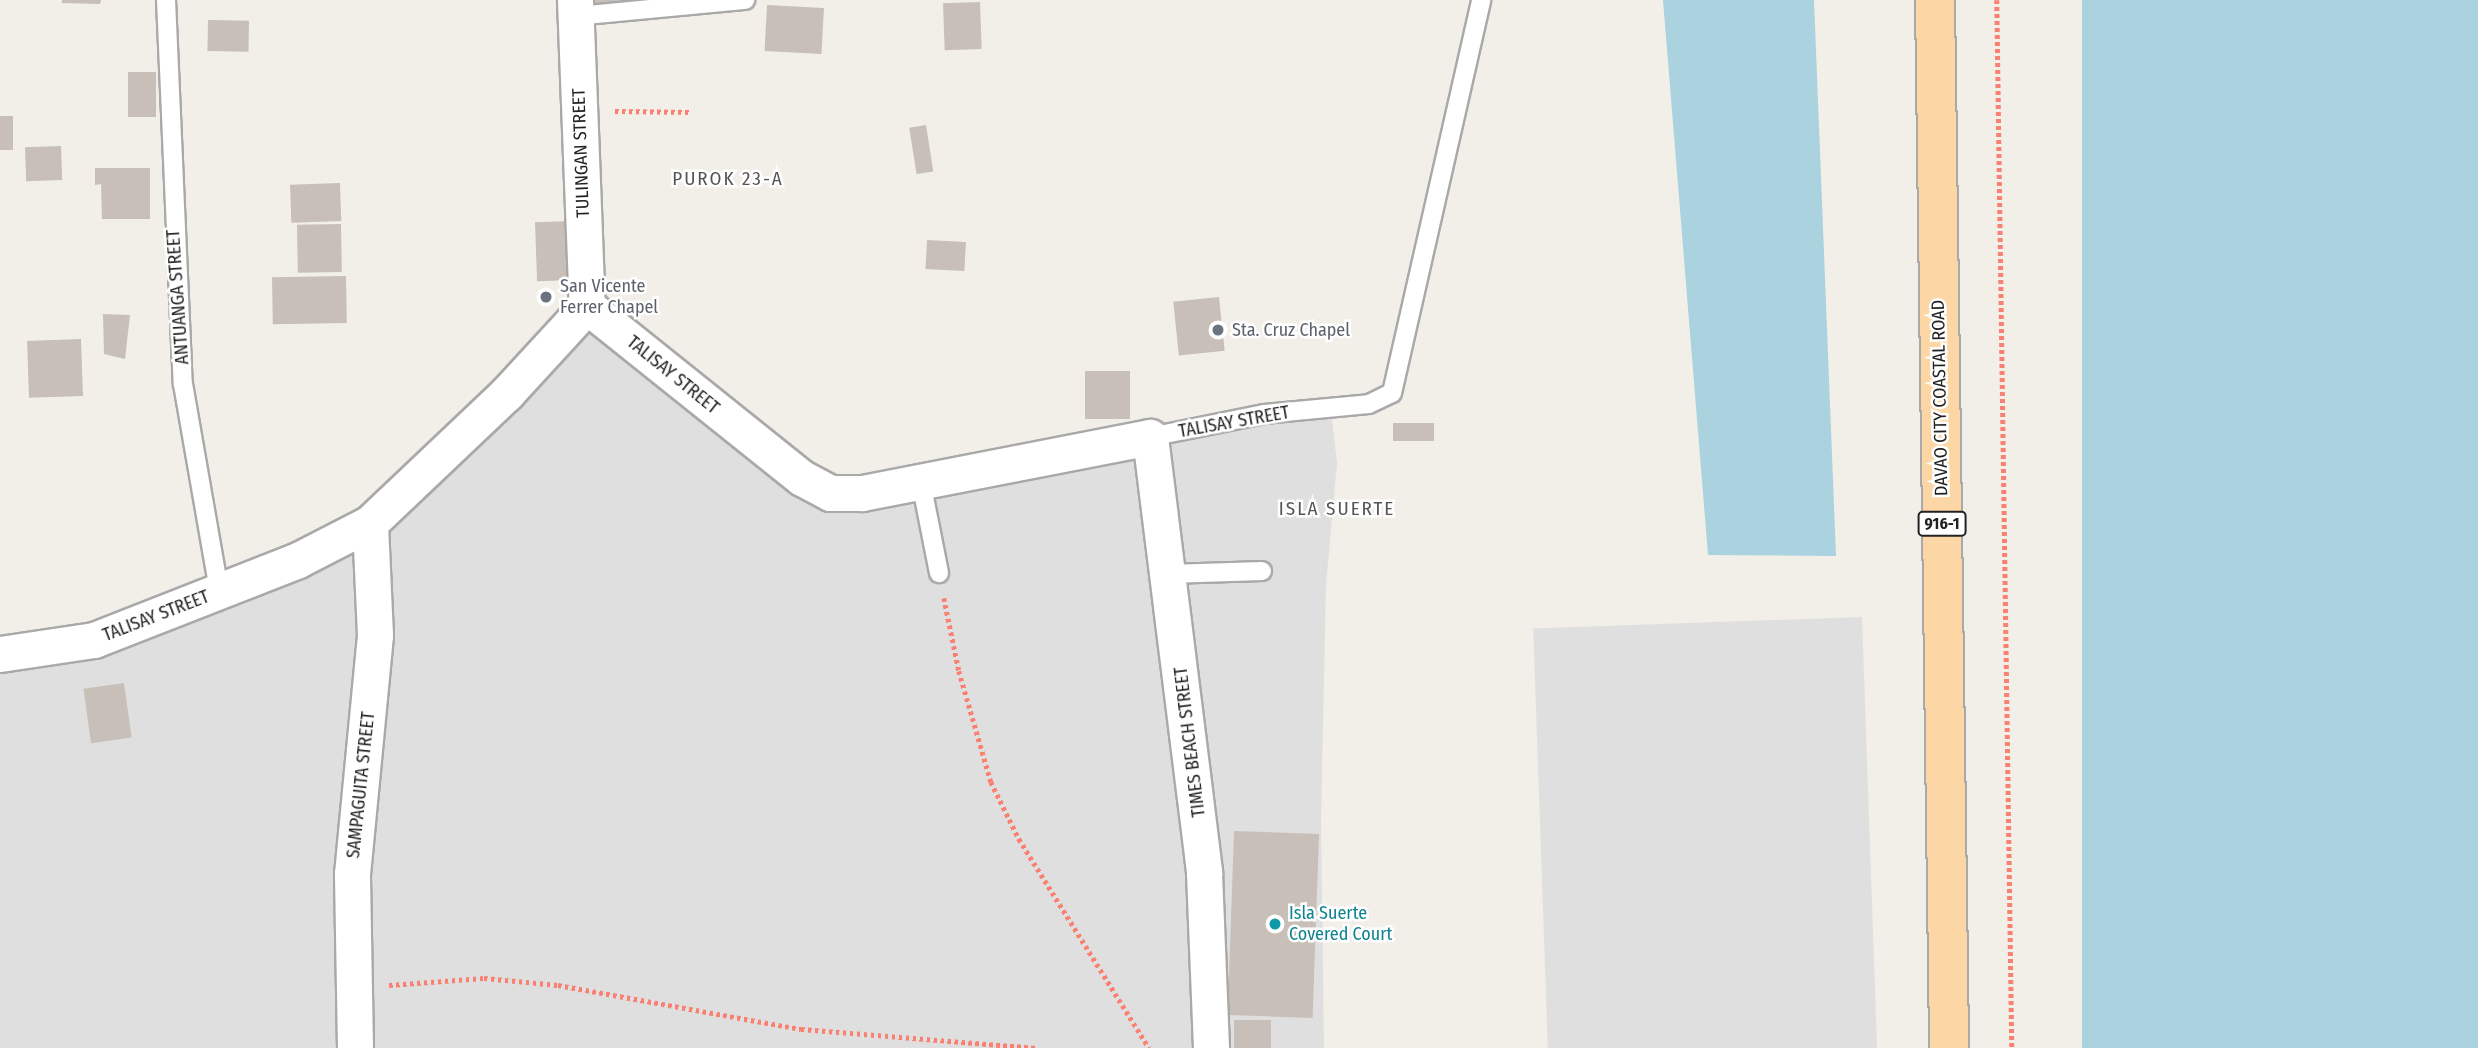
<!DOCTYPE html>
<style>
body{margin:0}
#map{position:relative;width:2478px;height:1048px;overflow:hidden;background:#f2efe9;font-family:"Fira Sans Condensed",sans-serif}
div>[style]{position:absolute}
.residential>*{inset:0;background:#e0dfdf;transform-origin:0 0}
.water>*{inset:0;background:#aad3df;transform-origin:0 0}
.building>*{inset:0;background:#c7bfb8;transform-origin:0 0}
.path>*{height:4.5px;margin-top:-2.25px;transform-origin:0;background:repeating-linear-gradient(90deg,#fa8072 0 3.5px,transparent 0 7px)}
.roads{filter:drop-shadow(2px 0 #a9a9a9) drop-shadow(-2px 0 #a9a9a9) drop-shadow(0 2px #a9a9a9) drop-shadow(0 -2px #a9a9a9)}
.service>*{height:18px;margin:-9px;padding:0 9px;transform-origin:9px;border-radius:9px;background:#fff}
.minor>*{height:35px;margin:-17.5px;padding:0 17.5px;transform-origin:17.5px;border-radius:17.5px;background:#fff}
.primary>*{height:38px;margin:-19px;padding:0 19px;transform-origin:19px;border-radius:19px;background:#fcd6a4}
.dots>*{width:19px;height:19px;translate:-50% -50%;box-sizing:border-box;border:4px solid #fff;border-radius:50%}
span{translate:-50% -50%;white-space:nowrap;text-align:center;line-height:1.15;-webkit-text-stroke:5px #fff;paint-order:stroke}
.shield-label span{padding:2px 5px;background:#fff;border:2px solid;border-radius:5px;-webkit-text-stroke-width:0}
.shield-label{font-size:16px;color:#222;font-weight:700}
.street-label{font-size:18px;color:#222}
.worship-label{font-size:18px;color:#5b616d}
.left{translate:0 -50%;text-align:left}
.culture-label{font-size:18px;color:#0d838f}
.neighbourhood-label{font-size:19px;color:#555;letter-spacing:2px}
</style>
<div id="map">
<div class="residential">
<div style="clip-path:polygon(588px 319px,834px 509px,1331px 412px,1337px 463px,1326px 585px,1321px 821px,1324px 1048px,0 1048px,0 664px,368px 535px)"></div>
<div style="left:1862px;top:617px;width:431px;height:329px;rotate:88deg"></div>
</div>
<div class="water">
<div style="clip-path:polygon(1663px 0,1814px 0,1836px 556px,1708px 555px)"></div>
<div style="left:2082px;top:0;width:396px;height:1048px"></div>
</div>
<div class="building">
<div style="clip-path:polygon(62px 0,101px 0,100px 4px,62px 3px)"></div>
<div style="clip-path:polygon(590px 0,626px 0,626px 3px,590px 5px)"></div>
<div style="left:980px;top:2px;width:47px;height:37px;rotate:88deg"></div>
<div style="left:767px;top:5px;width:57px;height:46px;rotate:3deg"></div>
<div style="left:208px;top:20px;width:41px;height:31px;rotate:1deg"></div>
<div style="left:128px;top:72px;width:28px;height:45px"></div>
<div style="left:0;top:116px;width:13px;height:34px"></div>
<div style="left:926px;top:125px;width:47px;height:17px;rotate:81deg"></div>
<div style="left:61px;top:146px;width:34px;height:36px;rotate:88deg"></div>
<div style="clip-path:polygon(95px 168px,150px 168px,150px 219px,102px 219px,101px 184px,95px 185px)"></div>
<div style="left:340px;top:183px;width:38px;height:50px;rotate:88deg"></div>
<div style="left:572px;top:221px;width:59px;height:37px;rotate:88deg"></div>
<div style="left:341px;top:224px;width:48px;height:44px;rotate:89deg"></div>
<div style="left:927px;top:240px;width:39px;height:29px;rotate:3deg"></div>
<div style="left:346px;top:276px;width:47px;height:74px;rotate:89deg"></div>
<div style="left:1219px;top:297px;width:54px;height:46px;rotate:84deg"></div>
<div style="clip-path:polygon(103px 314px,130px 315px,125px 359px,104px 354px)"></div>
<div style="left:81px;top:339px;width:57px;height:54px;rotate:88deg"></div>
<div style="left:1085px;top:371px;width:45px;height:48px"></div>
<div style="left:1393px;top:423px;width:41px;height:18px"></div>
<div style="left:124px;top:683px;width:55px;height:41px;rotate:82deg"></div>
<div style="left:1319px;top:834px;width:184px;height:85px;rotate:92deg"></div>
<div style="left:1234px;top:1020px;width:37px;height:28px"></div>
</div>
<div class="path">
<div style="left:1997px;top:0;width:1048px;rotate:89.18deg"></div>
<div style="left:615px;top:111px;width:76px;rotate:0.8deg"></div>
<div style="left:944px;top:598px;width:75px;rotate:78.4deg"></div>
<div style="left:959px;top:671px;width:116px;rotate:73.9deg"></div>
<div style="left:991px;top:782px;width:64px;rotate:63.8deg"></div>
<div style="left:1019px;top:839px;width:246px;rotate:58.1deg"></div>
<div style="left:389px;top:985px;width:95px;rotate:-4.2deg"></div>
<div style="left:484px;top:978px;width:74px;rotate:5.4deg"></div>
<div style="left:558px;top:985px;width:247px;rotate:10.3deg"></div>
<div style="left:801px;top:1029px;width:236px;rotate:4.6deg"></div>
</div>
<div class="roads">
<div class="service">
<div style="left:166px;top:0;width:384px;rotate:87.5deg"></div>
<div style="left:183px;top:384px;width:210px;rotate:80.1deg"></div>
<div style="left:576px;top:16px;width:170px;rotate:-5.4deg"></div>
<div style="left:1150px;top:437px;width:116px;rotate:-11.4deg"></div>
<div style="left:1264px;top:414px;width:105px;rotate:-5.4deg"></div>
<div style="left:1369px;top:404px;width:25px;rotate:-26deg"></div>
<div style="left:1392px;top:393px;width:403px;rotate:-77.2deg"></div>
<div style="left:921px;top:482px;width:93px;rotate:78.8deg"></div>
<div style="left:1169px;top:574px;width:93px;rotate:-1.8deg"></div>
</div>
<div class="minor">
<div style="left:575px;top:0;width:306px;rotate:87.8deg"></div>
<div style="left:587px;top:306px;width:275px;rotate:38.7deg"></div>
<div style="left:802px;top:478px;width:32px;rotate:28deg"></div>
<div style="left:830px;top:493px;width:32px"></div>
<div style="left:862px;top:493px;width:293px;rotate:-11deg"></div>
<div style="left:1150px;top:437px;width:439px;rotate:82.9deg"></div>
<div style="left:1204px;top:873px;width:175px;rotate:87.7deg"></div>
<div style="left:0;top:654px;width:95px;rotate:-8.5deg"></div>
<div style="left:94px;top:640px;width:219px;rotate:-21.4deg"></div>
<div style="left:298px;top:560px;width:81px;rotate:-27.2deg"></div>
<div style="left:370px;top:523px;width:189px;rotate:-43.5deg"></div>
<div style="left:507px;top:393px;width:118px;rotate:-47.4deg"></div>
<div style="left:355px;top:1048px;width:174px;rotate:-91deg"></div>
<div style="left:352px;top:874px;width:240px;rotate:-84.5deg"></div>
<div style="left:375px;top:635px;width:112px;rotate:-92.6deg"></div>
</div>
<div class="primary">
<div style="left:1935px;top:0;width:1048px;rotate:89.23deg"></div>
</div>
</div>
<div class="dots">
<div style="left:546px;top:297px;background:#6b7280"></div>
<div style="left:1218px;top:330px;background:#6b7280"></div>
<div style="left:1275px;top:924px;background:#0f9aa8"></div>
</div>
<div class="shield-label">
<span style="left:1942px;top:524px">916-1</span>
</div>
<div class="street-label">
<span style="left:581px;top:153px;rotate:-92deg">TULINGAN STREET</span>
<span style="left:178px;top:297px;rotate:-94deg">ANTUANGA STREET</span>
<span style="left:673px;top:375px;rotate:39deg">TALISAY STREET</span>
<span style="left:1940px;top:398px;rotate:-91deg">DAVAO CITY COASTAL ROAD</span>
<span style="left:1234px;top:422px;rotate:-10deg">TALISAY STREET</span>
<span style="left:156px;top:616px;rotate:-21deg">TALISAY STREET</span>
<span style="left:1190px;top:742px;rotate:-97deg">TIMES BEACH STREET</span>
<span style="left:361px;top:785px;rotate:-84deg">SAMPAGUITA STREET</span>
</div>
<div class="worship-label">
<span class="left" style="left:560px;top:297px">San Vicente<br>Ferrer Chapel</span>
<span class="left" style="left:1232px;top:330px">Sta. Cruz Chapel</span>
</div>
<div class="culture-label">
<span class="left" style="left:1289px;top:924px">Isla Suerte<br>Covered Court</span>
</div>
<div class="neighbourhood-label">
<span style="left:728px;top:179px">PUROK 23-A</span>
<span style="left:1337px;top:509px">ISLA SUERTE</span>
</div>
</div>
